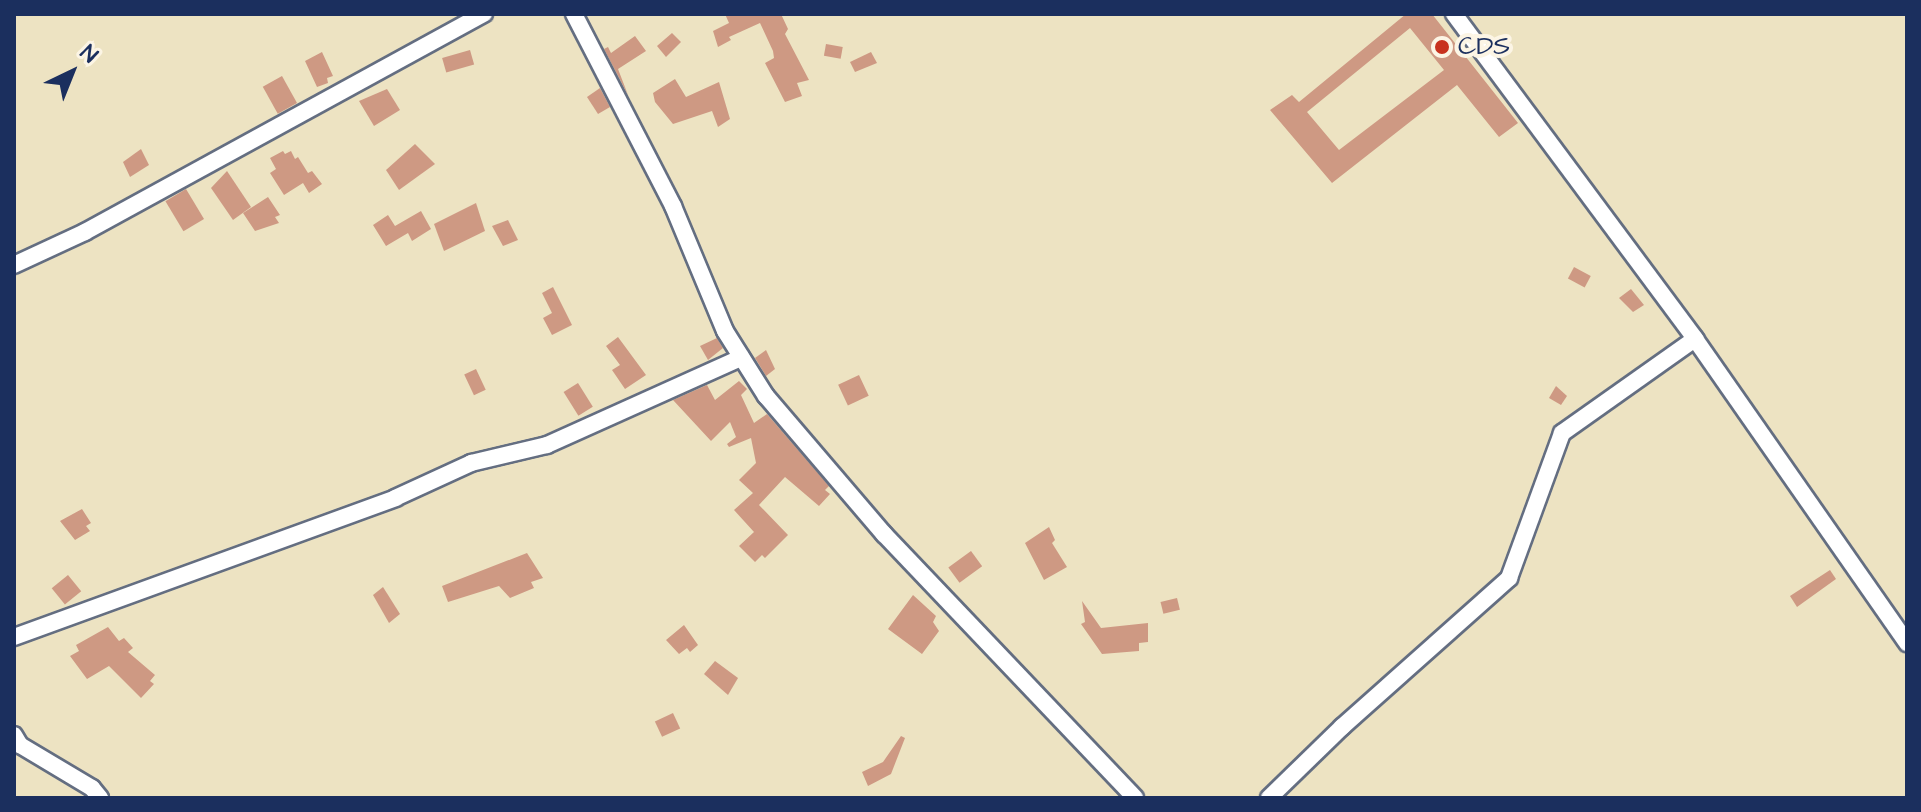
<!DOCTYPE html>
<style>
body{margin:0}
#map{position:relative;width:1921px;height:812px;overflow:hidden;background:#ede3c2;font-family:"Architects Daughter",sans-serif}
div>[style]{position:absolute}
.building>*{inset:0;background:#ce9983;transform-origin:0 0}
.roads{filter:drop-shadow(2px 0 #646e81) drop-shadow(-2px 0 #646e81) drop-shadow(0 2px #646e81) drop-shadow(0 -2px #646e81)}
.minor>*{height:16px;margin:-8px;padding:0 8px;transform-origin:8px;border-radius:8px;background:#fff}
.dots>*{width:22px;height:22px;translate:-50% -50%;box-sizing:border-box;border:4px solid #fcf5e5;border-radius:50%}
span{translate:-50% -50%;white-space:nowrap;text-align:center;line-height:1.15;-webkit-text-stroke:8px #fcf5e5;paint-order:stroke}
.poi-label{font-size:26px;color:#1b2f5e}
.left{translate:0 -50%;text-align:left}
.frame{position:absolute;inset:0;border:16px solid #1b2f5e;pointer-events:none}
.north{position:absolute;left:32px;top:32px;width:80px;height:80px;-webkit-text-stroke:6px #fcf5e5;paint-order:stroke;rotate:43deg;font-size:22px;font-weight:700;line-height:32px;text-align:center;color:#1b2f5e}
.north::after{content:'';display:block;margin:auto;width:28px;height:36px;background:#1b2f5e;clip-path:polygon(50% 0,100% 100%,50% 72%,0 100%)}
</style>
<div id="map">
<div class="building">
<div style="clip-path:polygon(725px 14px,781px 14px,788px 29px,785px 34px,809px 80px,797px 83px,802px 96px,785px 102px,765px 63px,774px 58px,773px 51px,760px 23px,729px 37px,731px 40px,718px 47px,713px 31px,729px 23px)"></div>
<div style="clip-path:polygon(evenodd,1406px 14px,1432px 14px,1518px 123px,1499px 137px,1457px 85px,1332px 183px,1270px 110px,1292px 95px,1299px 102px,1406px 14px,1410px 28px,1444px 70px,1339px 150px,1307px 112px,1410px 28px)"></div>
<div style="clip-path:polygon(672px 33px,681px 42px,666px 57px,657px 46px)"></div>
<div style="clip-path:polygon(635px 36px,646px 51px,618px 69px,628px 95px,604px 49px,608px 47px,611px 53px)"></div>
<div style="left:826px;top:44px;width:17px;height:12px;rotate:10deg"></div>
<div style="left:470px;top:50px;width:15px;height:29px;rotate:74deg"></div>
<div style="clip-path:polygon(322px 52px,333px 76px,327px 78px,328px 83px,317px 87px,305px 61px)"></div>
<div style="clip-path:polygon(871px 52px,877px 63px,855px 72px,850px 62px)"></div>
<div style="left:282px;top:76px;width:31px;height:22px;rotate:61deg"></div>
<div style="clip-path:polygon(675px 79px,686px 97px,719px 82px,730px 119px,718px 127px,712px 111px,673px 124px,655px 102px,653px 93px)"></div>
<div style="clip-path:polygon(600px 88px,610px 107px,598px 114px,587px 97px)"></div>
<div style="clip-path:polygon(387px 89px,400px 110px,374px 126px,359px 101px)"></div>
<div style="clip-path:polygon(415px 144px,435px 164px,399px 190px,386px 170px)"></div>
<div style="clip-path:polygon(141px 149px,149px 165px,130px 177px,123px 162px)"></div>
<div style="clip-path:polygon(283px 151px,285px 154px,291px 151px,295px 159px,298px 157px,308px 173px,312px 171px,322px 184px,309px 193px,303px 183px,284px 195px,270px 173px,276px 169px,270px 158px)"></div>
<div style="clip-path:polygon(227px 171px,251px 207px,233px 220px,211px 188px)"></div>
<div style="left:186px;top:189px;width:35px;height:24px;rotate:59deg"></div>
<div style="clip-path:polygon(268px 197px,280px 215px,275px 217px,279px 223px,255px 231px,243px 213px)"></div>
<div style="clip-path:polygon(476px 203px,485px 231px,444px 251px,434px 224px)"></div>
<div style="clip-path:polygon(421px 211px,431px 229px,412px 241px,408px 233px,386px 246px,373px 225px,388px 215px,395px 226px)"></div>
<div style="clip-path:polygon(508px 220px,518px 240px,503px 246px,492px 226px)"></div>
<div style="left:1574px;top:267px;width:19px;height:13px;rotate:28deg"></div>
<div style="clip-path:polygon(553px 287px,572px 325px,552px 335px,543px 318px,552px 313px,542px 293px)"></div>
<div style="clip-path:polygon(1631px 289px,1644px 305px,1633px 312px,1619px 298px)"></div>
<div style="clip-path:polygon(618px 337px,646px 375px,625px 389px,612px 370px,620px 365px,606px 346px)"></div>
<div style="clip-path:polygon(717px 338px,723px 348px,708px 360px,700px 346px)"></div>
<div style="clip-path:polygon(766px 350px,775px 369px,766px 376px,755px 358px)"></div>
<div style="left:476px;top:369px;width:23px;height:13px;rotate:65deg"></div>
<div style="left:859px;top:375px;width:23px;height:23px;rotate:65deg"></div>
<div style="clip-path:polygon(739px 381px,747px 389px,741px 395px,754px 423px,767px 414px,829px 486px,825px 490px,830px 494px,819px 506px,785px 477px,759px 505px,788px 535px,765px 558px,762px 555px,755px 562px,739px 546px,754px 532px,734px 510px,753px 493px,739px 480px,756px 463px,751px 438px,729px 447px,727px 444px,736px 437px,730px 422px,711px 441px,673px 400px,707px 385px,715px 400px)"></div>
<div style="left:578px;top:383px;width:28px;height:17px;rotate:58deg"></div>
<div style="clip-path:polygon(1556px 386px,1567px 396px,1561px 405px,1549px 398px)"></div>
<div style="clip-path:polygon(82px 509px,91px 523px,86px 526px,90px 531px,75px 540px,60px 521px)"></div>
<div style="clip-path:polygon(1049px 527px,1055px 540px,1052px 543px,1067px 567px,1044px 580px,1025px 543px)"></div>
<div style="left:971px;top:551px;width:19px;height:28px;rotate:54deg"></div>
<div style="clip-path:polygon(527px 553px,543px 578px,531px 582px,534px 588px,510px 598px,499px 586px,448px 602px,442px 586px)"></div>
<div style="clip-path:polygon(1830px 570px,1836px 579px,1797px 607px,1790px 596px)"></div>
<div style="left:68px;top:575px;width:21px;height:21px;rotate:51deg"></div>
<div style="clip-path:polygon(383px 587px,400px 614px,389px 623px,373px 595px)"></div>
<div style="clip-path:polygon(913px 595px,936px 616px,933px 622px,939px 631px,922px 654px,888px 629px)"></div>
<div style="left:1177px;top:598px;width:12px;height:17px;rotate:76deg"></div>
<div style="clip-path:polygon(1082px 601px,1101px 628px,1148px 623px,1148px 642px,1139px 643px,1139px 651px,1102px 654px,1081px 624px,1085px 622px)"></div>
<div style="clip-path:polygon(684px 625px,698px 645px,690px 652px,687px 648px,679px 654px,666px 640px)"></div>
<div style="clip-path:polygon(108px 627px,119px 641px,124px 638px,133px 648px,128px 652px,155px 675px,150px 681px,154px 684px,141px 698px,109px 666px,87px 679px,70px 656px,79px 651px,76px 645px)"></div>
<div style="clip-path:polygon(715px 661px,738px 678px,728px 695px,704px 674px)"></div>
<div style="left:673px;top:713px;width:17px;height:20px;rotate:65deg"></div>
<div style="clip-path:polygon(901px 736px,905px 738px,891px 774px,868px 786px,862px 772px,883px 762px)"></div>
</div>
<div class="roads">
<div class="minor">
<div style="left:574px;top:14px;width:216px;rotate:62.7deg"></div>
<div style="left:673px;top:206px;width:135px;rotate:67.4deg"></div>
<div style="left:725px;top:331px;width:77px;rotate:57.8deg"></div>
<div style="left:766px;top:396px;width:182px;rotate:49.5deg"></div>
<div style="left:884px;top:534px;width:364px;rotate:46.4deg"></div>
<div style="left:1454px;top:14px;width:405px;rotate:53.4deg"></div>
<div style="left:1695px;top:339px;width:371px;rotate:55.1deg"></div>
<div style="left:14px;top:265px;width:78px;rotate:-24.9deg"></div>
<div style="left:85px;top:232px;width:455px;rotate:-28.7deg"></div>
<div style="left:14px;top:637px;width:406px;rotate:-20deg"></div>
<div style="left:395px;top:498px;width:84px;rotate:-24.7deg"></div>
<div style="left:471px;top:463px;width:78px;rotate:-13.3deg"></div>
<div style="left:547px;top:445px;width:213px;rotate:-24.2deg"></div>
<div style="left:14px;top:735px;width:12px;rotate:59deg"></div>
<div style="left:20px;top:745px;width:84px;rotate:30.8deg"></div>
<div style="left:92px;top:788px;width:13px;rotate:51deg"></div>
<div style="left:1269px;top:798px;width:102px;rotate:-44.2deg"></div>
<div style="left:1342px;top:727px;width:224px;rotate:-41.7deg"></div>
<div style="left:1509px;top:578px;width:154px;rotate:-69.9deg"></div>
<div style="left:1562px;top:433px;width:163px;rotate:-35.3deg"></div>
</div>
</div>
<div class="dots">
<div style="left:1442px;top:47px;background:#c8321e"></div>
</div>
<div class="poi-label">
<span class="left" style="left:1458px;top:47px">CDS</span>
</div>
<div class="frame"></div>
<div class="north">N</div>
</div>
